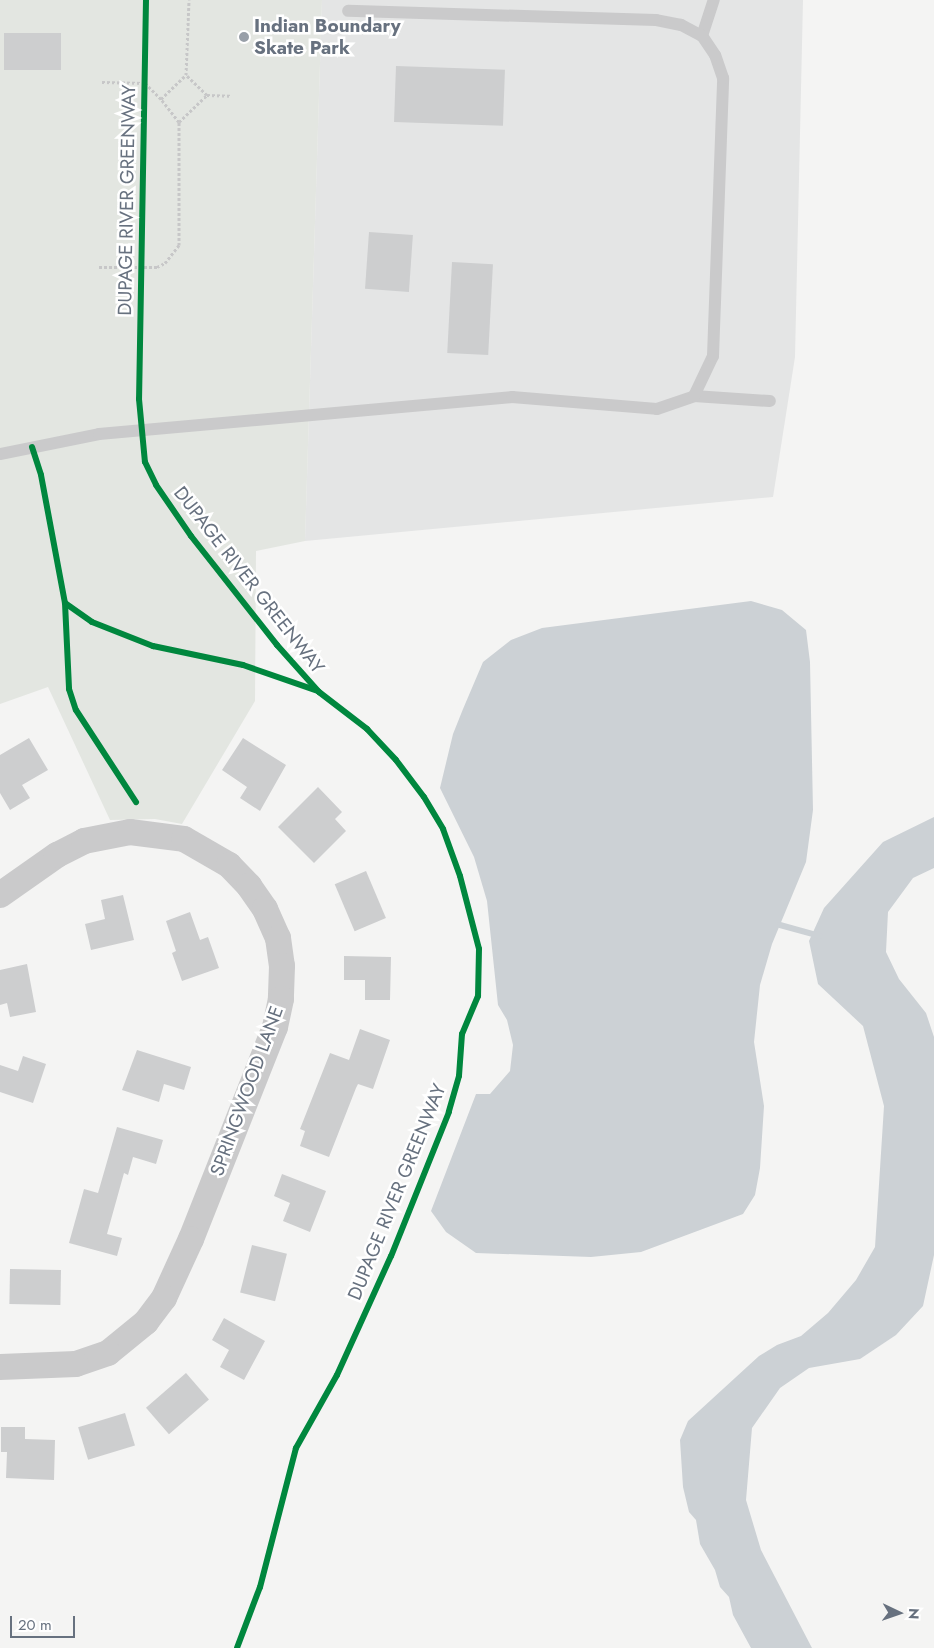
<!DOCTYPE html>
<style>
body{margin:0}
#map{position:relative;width:934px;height:1648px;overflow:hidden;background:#f4f4f3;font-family:Jost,sans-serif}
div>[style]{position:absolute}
.built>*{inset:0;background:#e4e5e5}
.green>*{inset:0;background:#e3e6e1}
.water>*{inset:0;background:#ccd1d5}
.stream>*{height:6px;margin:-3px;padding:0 3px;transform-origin:3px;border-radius:3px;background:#ccd1d5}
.building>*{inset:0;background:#cdcecf;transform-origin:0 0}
.path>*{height:3px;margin-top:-1.5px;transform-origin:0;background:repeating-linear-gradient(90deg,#c7c7c8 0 2.5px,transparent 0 5px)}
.service>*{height:12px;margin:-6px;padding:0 6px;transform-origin:6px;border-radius:6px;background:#cacacb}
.minor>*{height:26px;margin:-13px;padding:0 13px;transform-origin:13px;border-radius:13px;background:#cacacb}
.cycleway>*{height:6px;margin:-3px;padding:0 3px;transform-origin:3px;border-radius:3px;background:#00873e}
.dots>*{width:14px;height:14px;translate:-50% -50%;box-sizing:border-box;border:2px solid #fff;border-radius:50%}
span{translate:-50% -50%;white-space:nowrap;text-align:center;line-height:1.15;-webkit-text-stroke:5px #fff;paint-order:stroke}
.poi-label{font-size:19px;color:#67717f;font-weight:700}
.left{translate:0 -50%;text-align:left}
.street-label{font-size:19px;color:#67717f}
.north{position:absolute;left:874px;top:1588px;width:50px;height:50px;-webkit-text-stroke:4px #fff;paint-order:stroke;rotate:93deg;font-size:14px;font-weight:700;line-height:20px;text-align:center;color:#67717f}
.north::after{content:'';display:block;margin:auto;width:18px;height:22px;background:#67717f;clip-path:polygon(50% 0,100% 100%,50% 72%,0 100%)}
.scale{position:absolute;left:10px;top:1616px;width:65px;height:22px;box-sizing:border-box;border:2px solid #67717f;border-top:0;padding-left:6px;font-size:15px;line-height:18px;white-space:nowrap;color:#67717f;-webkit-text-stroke:4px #fff;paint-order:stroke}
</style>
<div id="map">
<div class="built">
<div style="clip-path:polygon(322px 0,803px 0,795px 357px,773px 497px,305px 541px)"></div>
</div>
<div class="green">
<div style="clip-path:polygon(0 0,322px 0,305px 541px,256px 551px,255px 701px,182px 824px,155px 819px,110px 820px,48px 687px,0 704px)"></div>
</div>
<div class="water">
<div style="clip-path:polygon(751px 601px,782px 610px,806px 630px,810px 662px,813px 810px,806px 862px,772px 944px,760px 985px,754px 1042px,764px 1106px,760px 1168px,755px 1195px,743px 1214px,641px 1252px,591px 1257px,476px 1253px,446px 1232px,431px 1211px,476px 1094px,490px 1094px,510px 1071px,513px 1045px,507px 1020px,498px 1005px,487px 901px,474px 857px,440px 788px,453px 734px,463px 709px,483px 662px,511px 640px,542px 628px)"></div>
<div style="clip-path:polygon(934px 817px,934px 868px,913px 878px,888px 912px,886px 952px,899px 979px,926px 1013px,934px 1037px,934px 1255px,923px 1306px,896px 1335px,860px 1359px,809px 1368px,780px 1388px,752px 1428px,746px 1500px,761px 1550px,812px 1648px,751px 1648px,733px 1615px,729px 1597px,720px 1587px,715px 1570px,700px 1544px,696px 1520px,689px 1512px,683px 1487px,680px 1440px,688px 1421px,759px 1356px,777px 1345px,801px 1336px,828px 1313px,856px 1280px,875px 1247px,884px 1106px,863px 1026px,818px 984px,809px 941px,824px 908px,883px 842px)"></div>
</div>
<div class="stream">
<div style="left:780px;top:925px;width:41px;rotate:15.4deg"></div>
</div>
<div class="building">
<div style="left:4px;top:33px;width:57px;height:37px"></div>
<div style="left:396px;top:66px;width:109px;height:56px;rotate:2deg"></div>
<div style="left:369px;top:232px;width:44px;height:57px;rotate:4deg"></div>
<div style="left:452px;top:262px;width:41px;height:91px;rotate:3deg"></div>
<div style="clip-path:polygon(29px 738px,48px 770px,22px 785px,30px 798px,10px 810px,0 793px,0 755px)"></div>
<div style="clip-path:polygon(243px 738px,286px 765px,260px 811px,240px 798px,247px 787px,222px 770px)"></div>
<div style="clip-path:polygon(318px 787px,342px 812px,335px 819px,346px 831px,314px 863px,278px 827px)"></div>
<div style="left:366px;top:871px;width:51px;height:34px;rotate:67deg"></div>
<div style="clip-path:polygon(123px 895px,134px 940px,91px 950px,85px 924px,105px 919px,101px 900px)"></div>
<div style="clip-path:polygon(190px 912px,200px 940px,208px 937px,219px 968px,182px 981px,172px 953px,176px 951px,166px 921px)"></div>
<div style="clip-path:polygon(344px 956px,391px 957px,390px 1000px,365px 1000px,365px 980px,344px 980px)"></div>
<div style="clip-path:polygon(27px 964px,36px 1012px,10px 1017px,7px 1003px,0 1005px,0 970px)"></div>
<div style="clip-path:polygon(360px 1029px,390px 1040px,373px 1089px,358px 1084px,356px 1088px,329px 1157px,300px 1146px,305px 1131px,300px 1129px,330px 1053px,349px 1060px)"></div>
<div style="clip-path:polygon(137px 1050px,191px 1067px,184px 1090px,164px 1084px,159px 1102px,122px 1090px)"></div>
<div style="clip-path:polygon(23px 1056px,46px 1064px,33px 1103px,0 1092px,0 1065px,18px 1071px)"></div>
<div style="clip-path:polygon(117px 1127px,163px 1140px,156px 1164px,133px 1157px,128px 1175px,124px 1173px,107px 1234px,122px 1238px,117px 1256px,69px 1243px,84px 1189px,98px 1193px)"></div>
<div style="clip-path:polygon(282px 1174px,326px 1191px,310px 1232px,283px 1221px,290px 1203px,274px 1196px)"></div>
<div style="left:252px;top:1245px;width:36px;height:49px;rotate:14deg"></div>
<div style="left:10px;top:1269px;width:51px;height:35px;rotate:1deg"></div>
<div style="clip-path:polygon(224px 1318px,265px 1341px,244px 1380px,220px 1367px,229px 1350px,212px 1340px)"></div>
<div style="left:186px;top:1373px;width:35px;height:53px;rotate:49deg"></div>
<div style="left:125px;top:1413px;width:34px;height:49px;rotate:73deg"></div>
<div style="clip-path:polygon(1px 1427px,25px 1427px,25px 1439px,55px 1440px,54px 1480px,6px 1478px,7px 1452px,1px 1452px)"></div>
</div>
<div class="path">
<div style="left:102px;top:82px;width:43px;rotate:1.3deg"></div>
<div style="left:145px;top:83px;width:23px;rotate:45deg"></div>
<div style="left:207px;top:95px;width:23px;rotate:2deg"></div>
<div style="left:179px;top:122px;width:39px;rotate:-44deg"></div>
<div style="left:207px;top:95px;width:29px;rotate:-136deg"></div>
<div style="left:99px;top:267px;width:58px"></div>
<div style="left:157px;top:267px;width:9px;rotate:-27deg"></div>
<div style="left:165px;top:263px;width:23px;rotate:-52deg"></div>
<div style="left:179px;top:245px;width:123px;rotate:-90deg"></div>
<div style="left:179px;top:122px;width:29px;rotate:-128deg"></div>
<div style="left:161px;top:99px;width:35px;rotate:-44deg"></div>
<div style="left:186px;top:75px;width:75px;rotate:-87.7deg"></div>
</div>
<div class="service">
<div style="left:702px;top:36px;width:38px;rotate:-72deg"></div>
<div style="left:694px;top:396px;width:76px;rotate:3.8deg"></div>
<div style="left:0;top:454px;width:101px;rotate:-11.4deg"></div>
<div style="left:99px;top:434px;width:415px;rotate:-5.1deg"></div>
<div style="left:512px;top:397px;width:145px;rotate:4.7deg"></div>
<div style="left:657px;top:409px;width:39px;rotate:-19deg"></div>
<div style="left:694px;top:396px;width:44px;rotate:-64.6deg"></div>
<div style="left:713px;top:356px;width:278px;rotate:-87.9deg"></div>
<div style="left:723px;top:78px;width:24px;rotate:-109deg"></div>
<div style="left:715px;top:55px;width:23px;rotate:-124deg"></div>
<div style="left:702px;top:36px;width:24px;rotate:-152deg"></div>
<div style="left:681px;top:25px;width:25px;rotate:-169deg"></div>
<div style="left:656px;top:20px;width:308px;rotate:-178.3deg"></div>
</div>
<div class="minor">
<div style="left:0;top:895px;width:70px;rotate:-35.1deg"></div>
<div style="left:57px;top:855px;width:30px;rotate:-27deg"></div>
<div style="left:84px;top:841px;width:47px;rotate:-11.1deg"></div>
<div style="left:130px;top:832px;width:54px;rotate:7.4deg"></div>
<div style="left:184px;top:839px;width:52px;rotate:30deg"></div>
<div style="left:229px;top:865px;width:29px;rotate:46deg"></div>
<div style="left:249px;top:886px;width:28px;rotate:55deg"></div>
<div style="left:265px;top:909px;width:32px;rotate:66deg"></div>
<div style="left:278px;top:938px;width:28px;rotate:82deg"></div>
<div style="left:282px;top:966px;width:33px;rotate:92deg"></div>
<div style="left:281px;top:999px;width:29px;rotate:102deg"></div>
<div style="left:275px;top:1027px;width:228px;rotate:111.6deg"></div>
<div style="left:191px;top:1239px;width:65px;rotate:114.6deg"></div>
<div style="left:164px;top:1298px;width:30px;rotate:127deg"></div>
<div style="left:146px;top:1322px;width:49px;rotate:140.8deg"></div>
<div style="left:108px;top:1353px;width:34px;rotate:161deg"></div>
<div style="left:76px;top:1364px;width:76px;rotate:177.7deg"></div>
</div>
<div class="cycleway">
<div style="left:146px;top:0;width:399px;rotate:91deg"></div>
<div style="left:139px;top:399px;width:63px;rotate:84.6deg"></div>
<div style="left:145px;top:462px;width:25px;rotate:64deg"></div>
<div style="left:156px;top:485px;width:62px;rotate:55.5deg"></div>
<div style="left:191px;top:536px;width:139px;rotate:51.7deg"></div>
<div style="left:277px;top:645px;width:63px;rotate:48.2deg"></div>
<div style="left:319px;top:692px;width:61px;rotate:37.6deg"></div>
<div style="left:367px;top:729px;width:42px;rotate:46.9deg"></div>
<div style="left:396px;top:760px;width:46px;rotate:52.9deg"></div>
<div style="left:424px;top:797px;width:37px;rotate:59deg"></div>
<div style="left:443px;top:829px;width:50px;rotate:70.1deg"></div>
<div style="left:460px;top:876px;width:75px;rotate:75.4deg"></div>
<div style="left:479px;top:949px;width:47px;rotate:91.2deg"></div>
<div style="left:478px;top:996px;width:41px;rotate:112.8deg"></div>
<div style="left:462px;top:1034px;width:42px;rotate:94.1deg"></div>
<div style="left:459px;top:1076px;width:37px;rotate:106deg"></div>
<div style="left:449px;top:1112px;width:155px;rotate:111.9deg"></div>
<div style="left:391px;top:1256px;width:131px;rotate:114.4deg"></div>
<div style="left:337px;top:1375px;width:84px;rotate:119.3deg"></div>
<div style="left:296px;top:1448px;width:144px;rotate:104.5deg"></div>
<div style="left:260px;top:1587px;width:65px;rotate:110.7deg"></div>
<div style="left:32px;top:447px;width:29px;rotate:72deg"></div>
<div style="left:41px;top:475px;width:130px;rotate:79.4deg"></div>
<div style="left:65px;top:603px;width:86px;rotate:87.3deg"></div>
<div style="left:69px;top:689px;width:22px;rotate:72deg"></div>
<div style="left:76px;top:710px;width:110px;rotate:56.9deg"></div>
<div style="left:65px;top:603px;width:33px;rotate:35deg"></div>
<div style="left:92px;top:622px;width:66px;rotate:21.5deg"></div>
<div style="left:153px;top:646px;width:92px;rotate:11.9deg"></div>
<div style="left:243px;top:665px;width:79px;rotate:19.1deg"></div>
</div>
<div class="dots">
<div style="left:244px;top:37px;background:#989fa8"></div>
</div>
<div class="poi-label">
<span class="left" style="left:254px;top:37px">Indian Boundary<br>Skate Park</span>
</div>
<div class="street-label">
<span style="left:127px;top:200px;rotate:-89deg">DUPAGE RIVER GREENWAY</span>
<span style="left:249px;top:580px;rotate:52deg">DUPAGE RIVER GREENWAY</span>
<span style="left:247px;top:1091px;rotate:-70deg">SPRINGWOOD LANE</span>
<span style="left:397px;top:1192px;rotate:-68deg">DUPAGE RIVER GREENWAY</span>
</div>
<div class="north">N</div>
<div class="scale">20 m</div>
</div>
